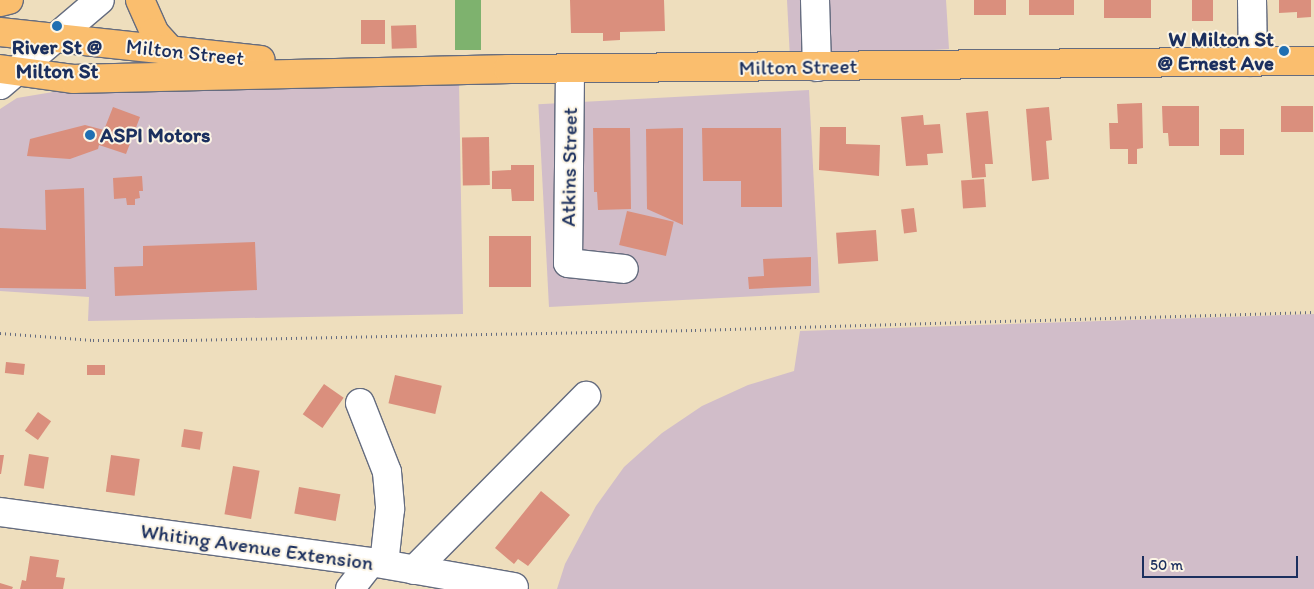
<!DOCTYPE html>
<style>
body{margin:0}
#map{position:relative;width:1314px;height:589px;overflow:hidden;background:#eedebd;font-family:Itim,sans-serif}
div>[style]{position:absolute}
.industrial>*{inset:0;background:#d1bdc9;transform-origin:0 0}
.forest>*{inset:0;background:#7eb26e;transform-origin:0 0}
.building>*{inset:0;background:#da8f7d;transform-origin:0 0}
.path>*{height:3px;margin-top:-1.5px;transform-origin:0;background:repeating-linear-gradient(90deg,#656c7f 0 1px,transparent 0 5px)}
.roads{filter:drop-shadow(1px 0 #656c7f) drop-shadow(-1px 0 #656c7f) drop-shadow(0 1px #656c7f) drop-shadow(0 -1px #656c7f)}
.minor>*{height:28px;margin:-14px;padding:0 14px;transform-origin:14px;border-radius:14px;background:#fff}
.major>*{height:28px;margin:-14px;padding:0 14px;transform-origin:14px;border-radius:14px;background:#fabe6e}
.dots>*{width:14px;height:14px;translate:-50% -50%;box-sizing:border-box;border:2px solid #fcf5e5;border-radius:50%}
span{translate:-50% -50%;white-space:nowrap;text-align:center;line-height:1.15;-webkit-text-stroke:4px #fcf5e5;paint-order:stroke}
.poi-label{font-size:21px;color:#1b2f5e;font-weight:700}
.right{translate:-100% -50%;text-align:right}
.left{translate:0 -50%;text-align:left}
.street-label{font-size:21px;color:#1b2f5e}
.scale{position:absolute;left:1142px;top:556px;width:156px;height:22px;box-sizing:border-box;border:2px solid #1b2f5e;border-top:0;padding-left:6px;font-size:15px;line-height:18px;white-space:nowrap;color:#1b2f5e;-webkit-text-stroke:4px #fcf5e5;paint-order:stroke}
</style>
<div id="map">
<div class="industrial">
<div style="clip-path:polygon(787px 0,946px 0,949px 49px,790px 59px)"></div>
<div style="clip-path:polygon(459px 81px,463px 314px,88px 321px,89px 297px,0 291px,0 109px,17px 98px,83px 87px)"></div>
<div style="left:809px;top:90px;width:203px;height:271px;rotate:87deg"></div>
<div style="clip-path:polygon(1314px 314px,1314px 589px,557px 589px,565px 564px,596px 506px,624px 467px,662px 433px,702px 406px,748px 385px,794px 371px,800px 331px)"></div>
</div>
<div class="forest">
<div style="left:455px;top:0;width:26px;height:50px"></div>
</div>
<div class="building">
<div style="clip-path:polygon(570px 0,664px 0,665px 31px,620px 32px,620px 40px,603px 41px,603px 33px,571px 33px)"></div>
<div style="left:974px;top:0;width:32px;height:15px"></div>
<div style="left:1029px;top:0;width:45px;height:15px"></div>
<div style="left:1104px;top:0;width:47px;height:18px"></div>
<div style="left:1192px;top:0;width:21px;height:21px"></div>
<div style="clip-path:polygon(1279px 0,1311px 0,1311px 17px,1297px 18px,1297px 12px,1279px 13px)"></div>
<div style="left:361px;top:20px;width:24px;height:24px"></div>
<div style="left:416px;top:25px;width:23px;height:25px;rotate:88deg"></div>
<div style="clip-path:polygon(1142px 103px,1143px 148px,1137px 149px,1137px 164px,1128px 164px,1128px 149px,1110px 149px,1109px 123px,1118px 123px,1117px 104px)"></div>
<div style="clip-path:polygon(1162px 106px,1199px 106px,1199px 146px,1169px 146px,1168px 133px,1163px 133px)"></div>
<div style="left:1313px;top:106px;width:26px;height:32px;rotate:90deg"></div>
<div style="clip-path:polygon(113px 107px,140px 117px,126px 154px,99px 145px,98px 149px,70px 159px,27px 156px,30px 139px,85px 125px,104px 130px)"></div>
<div style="clip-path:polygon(1049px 107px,1052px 140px,1046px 141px,1049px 179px,1032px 181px,1026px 109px)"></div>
<div style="clip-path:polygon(988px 111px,993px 164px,985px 164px,986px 177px,972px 178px,966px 113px)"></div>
<div style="clip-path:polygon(923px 115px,924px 125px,940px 124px,943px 153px,927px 154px,928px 165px,906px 166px,901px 117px)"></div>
<div style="clip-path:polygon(820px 127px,846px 127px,846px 144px,880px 145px,879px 176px,819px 170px)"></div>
<div style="clip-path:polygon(593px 128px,630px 128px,631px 209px,598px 210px,597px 192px,594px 192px)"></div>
<div style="clip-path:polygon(683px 128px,683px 225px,647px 209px,646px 129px)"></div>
<div style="clip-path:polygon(702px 128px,781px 128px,782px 207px,741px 207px,741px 181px,703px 181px)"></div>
<div style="left:1220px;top:129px;width:24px;height:26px"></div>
<div style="left:489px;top:137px;width:48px;height:27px;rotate:89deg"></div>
<div style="clip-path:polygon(511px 165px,534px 165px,534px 201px,512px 201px,511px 189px,492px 189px,492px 171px,511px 170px)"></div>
<div style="clip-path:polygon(142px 176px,143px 191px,139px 191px,140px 198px,135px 199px,135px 205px,127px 205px,126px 198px,114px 199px,113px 178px)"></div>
<div style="left:984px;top:179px;width:28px;height:23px;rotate:86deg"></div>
<div style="clip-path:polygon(84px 188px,86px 289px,0 288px,0 228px,46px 230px,45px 190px)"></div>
<div style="left:914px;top:208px;width:24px;height:13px;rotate:83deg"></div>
<div style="left:627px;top:211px;width:48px;height:35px;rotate:13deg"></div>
<div style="left:876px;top:230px;width:31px;height:40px;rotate:86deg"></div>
<div style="left:489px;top:236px;width:42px;height:51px"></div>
<div style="clip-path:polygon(255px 242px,257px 290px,115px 296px,114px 267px,143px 266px,143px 246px)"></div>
<div style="clip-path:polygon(811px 257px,811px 286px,749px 289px,748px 277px,764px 276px,763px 259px)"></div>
<div style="left:6px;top:362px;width:19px;height:11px;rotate:6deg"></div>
<div style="left:105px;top:365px;width:10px;height:18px;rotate:90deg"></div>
<div style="left:395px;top:375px;width:48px;height:29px;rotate:13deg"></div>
<div style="left:324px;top:384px;width:24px;height:37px;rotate:35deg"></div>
<div style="left:38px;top:412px;width:16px;height:23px;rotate:35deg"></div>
<div style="left:184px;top:429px;width:19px;height:18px;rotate:9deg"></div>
<div style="left:29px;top:454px;width:20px;height:32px;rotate:9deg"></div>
<div style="clip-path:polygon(0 455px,4px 455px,1px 474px,0 474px)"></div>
<div style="left:111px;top:455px;width:29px;height:37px;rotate:8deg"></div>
<div style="left:233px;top:466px;width:27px;height:49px;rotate:10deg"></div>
<div style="left:299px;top:487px;width:42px;height:27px;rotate:10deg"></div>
<div style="clip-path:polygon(541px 491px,570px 515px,528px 566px,518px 559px,514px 564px,495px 548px)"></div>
<div style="clip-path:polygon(30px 556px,59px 560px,56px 577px,65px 578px,63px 589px,20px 589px,22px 580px,26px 581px)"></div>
<div style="clip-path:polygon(0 583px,13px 587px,12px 589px,0 589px)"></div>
</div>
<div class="path">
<div style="left:0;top:333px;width:93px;rotate:4.3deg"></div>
<div style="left:93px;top:340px;width:93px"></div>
<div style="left:186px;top:340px;width:509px;rotate:-1.13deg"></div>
<div style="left:695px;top:330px;width:619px;rotate:-1.67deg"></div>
</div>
<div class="roads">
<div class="minor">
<div style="left:815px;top:0;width:67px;rotate:88.3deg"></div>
<div style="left:1252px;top:0;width:62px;rotate:89.1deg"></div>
<div style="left:570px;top:71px;width:192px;rotate:90.6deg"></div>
<div style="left:568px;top:263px;width:56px;rotate:6.1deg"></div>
<div style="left:0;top:85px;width:131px;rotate:-40.4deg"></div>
<div style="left:360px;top:403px;width:74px;rotate:68.6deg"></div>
<div style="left:387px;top:472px;width:37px;rotate:85deg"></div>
<div style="left:390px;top:509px;width:55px;rotate:96.2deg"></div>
<div style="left:0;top:512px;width:374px;rotate:7.7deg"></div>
<div style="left:371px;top:562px;width:145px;rotate:9.9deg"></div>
<div style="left:414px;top:570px;width:245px;rotate:-45.3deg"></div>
<div style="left:350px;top:589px;width:34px;rotate:-52deg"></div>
</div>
<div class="major">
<div style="left:140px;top:0;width:35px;rotate:66deg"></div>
<div style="left:154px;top:32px;width:24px;rotate:48deg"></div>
<div style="left:0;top:2px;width:9px;rotate:-13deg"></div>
<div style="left:0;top:32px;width:262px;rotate:6.1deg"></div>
<div style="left:0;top:69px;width:75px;rotate:7.7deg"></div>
<div style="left:74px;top:79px;width:434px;rotate:-1.3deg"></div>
<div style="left:508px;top:69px;width:806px;rotate:-0.57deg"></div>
</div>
</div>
<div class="dots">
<div style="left:57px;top:26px;background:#1f6fb2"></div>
<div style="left:1284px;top:51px;background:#1f6fb2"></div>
<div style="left:90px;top:135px;background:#1f6fb2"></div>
</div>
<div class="poi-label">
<span class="right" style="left:1274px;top:51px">W Milton St<br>@ Ernest Ave</span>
<span style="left:57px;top:59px">River St @<br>Milton St</span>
<span class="left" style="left:100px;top:135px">ASPI Motors</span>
</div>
<div class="street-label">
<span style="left:185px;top:52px;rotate:6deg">Milton Street</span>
<span style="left:798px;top:67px;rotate:-1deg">Milton Street</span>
<span style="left:569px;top:167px;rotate:-89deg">Atkins Street</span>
<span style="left:257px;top:547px;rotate:8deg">Whiting Avenue Extension</span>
</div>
<div class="scale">50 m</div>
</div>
